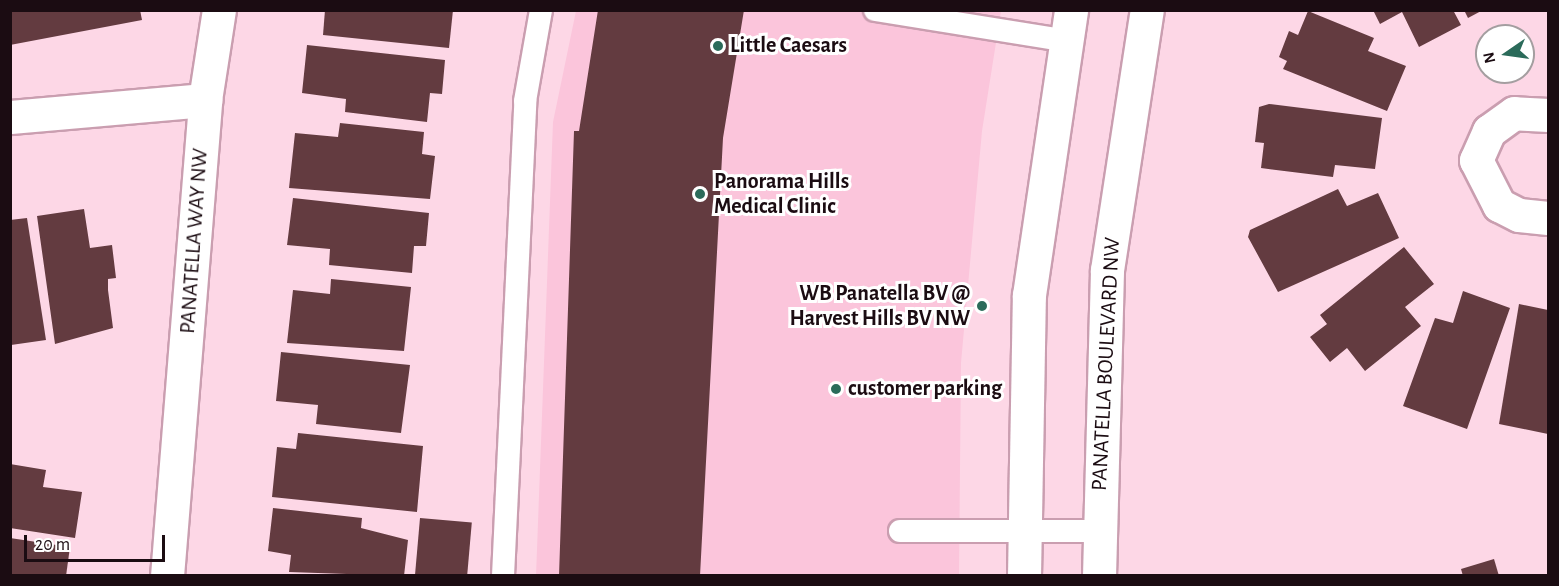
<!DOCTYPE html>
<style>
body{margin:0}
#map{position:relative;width:1559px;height:586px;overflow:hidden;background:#fdd7e6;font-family:"Alegreya Sans",sans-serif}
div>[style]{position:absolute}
.built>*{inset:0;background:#fbc5db}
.building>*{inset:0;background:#633b40;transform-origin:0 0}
.roads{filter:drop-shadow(2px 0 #ca9eb0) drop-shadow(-2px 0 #ca9eb0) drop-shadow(0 2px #ca9eb0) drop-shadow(0 -2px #ca9eb0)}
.lane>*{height:22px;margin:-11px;padding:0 11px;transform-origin:11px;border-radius:11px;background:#fff}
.street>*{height:33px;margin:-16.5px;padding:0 16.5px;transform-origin:16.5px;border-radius:16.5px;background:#fff}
.secondary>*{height:33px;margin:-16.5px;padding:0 16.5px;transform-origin:16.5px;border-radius:16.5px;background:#fff}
.dots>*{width:16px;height:16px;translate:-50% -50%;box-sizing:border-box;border:3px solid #fff;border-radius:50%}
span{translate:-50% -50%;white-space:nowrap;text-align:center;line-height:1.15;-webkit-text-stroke:6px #fff;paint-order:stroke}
.poi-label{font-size:22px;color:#1b0c12;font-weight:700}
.left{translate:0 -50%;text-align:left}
.right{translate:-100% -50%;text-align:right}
.street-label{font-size:22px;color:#1b0c12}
.frame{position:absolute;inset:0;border:12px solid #1b0c12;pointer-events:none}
.north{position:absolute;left:1475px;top:24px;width:60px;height:60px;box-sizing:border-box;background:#fff;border:2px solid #a49ea0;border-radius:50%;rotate:257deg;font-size:16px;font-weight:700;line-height:24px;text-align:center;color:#1b0c12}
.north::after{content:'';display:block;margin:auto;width:21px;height:27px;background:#2b6b5a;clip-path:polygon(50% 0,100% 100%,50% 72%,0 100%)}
.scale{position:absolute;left:24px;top:535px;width:141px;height:27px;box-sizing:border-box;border:3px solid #1b0c12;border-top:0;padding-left:8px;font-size:18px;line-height:21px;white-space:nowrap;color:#1b0c12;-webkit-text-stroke:4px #fff;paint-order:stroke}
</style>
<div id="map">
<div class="built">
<div style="clip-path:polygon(576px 11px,1001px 11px,982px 131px,961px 363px,959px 575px,536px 576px,553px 122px)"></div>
</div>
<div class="building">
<div style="clip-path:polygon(10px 10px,140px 10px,142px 20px,10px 45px)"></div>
<div style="clip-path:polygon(325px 10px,453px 10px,449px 48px,323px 35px)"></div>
<div style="clip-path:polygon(598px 10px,744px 10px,723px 138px,700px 576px,559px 576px,574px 131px,579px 131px)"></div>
<div style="clip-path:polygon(1373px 10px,1453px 10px,1461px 25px,1419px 47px,1402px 12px,1380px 24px)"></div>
<div style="clip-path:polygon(1464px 10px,1483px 10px,1468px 18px)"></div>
<div style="clip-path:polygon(1308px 11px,1374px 38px,1368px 51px,1406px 66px,1387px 111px,1283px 69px,1287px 61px,1279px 57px,1289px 31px,1298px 35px)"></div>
<div style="clip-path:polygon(307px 45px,445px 60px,442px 94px,430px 93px,427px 122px,345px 112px,346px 99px,302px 93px)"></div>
<div style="clip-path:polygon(1269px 104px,1382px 118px,1375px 169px,1335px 165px,1333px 177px,1261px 168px,1264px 143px,1255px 142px,1259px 107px)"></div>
<div style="clip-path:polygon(340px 123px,424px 132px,422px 154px,435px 156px,430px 199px,289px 188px,295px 133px,338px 137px)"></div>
<div style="clip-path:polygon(1338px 189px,1347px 206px,1378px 193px,1399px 238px,1278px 292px,1248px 237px,1250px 230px)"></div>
<div style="clip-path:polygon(293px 198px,429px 213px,426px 246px,414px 246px,412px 273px,329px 265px,330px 249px,287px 245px)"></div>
<div style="clip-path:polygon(84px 209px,90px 248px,112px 245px,116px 278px,108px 279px,108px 290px,113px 328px,55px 344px,37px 216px)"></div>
<div style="clip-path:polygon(27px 218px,46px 340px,11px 345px,10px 220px)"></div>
<div style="clip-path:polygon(1404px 247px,1434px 284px,1405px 307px,1421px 326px,1365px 371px,1347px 348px,1330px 362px,1310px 337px,1327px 324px,1320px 315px)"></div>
<div style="clip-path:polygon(331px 279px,411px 287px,404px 351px,287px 343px,293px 290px,330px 294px)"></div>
<div style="clip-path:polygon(1463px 291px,1510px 308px,1467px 429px,1403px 406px,1435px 318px,1453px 323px)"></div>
<div style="clip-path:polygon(1519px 304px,1548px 310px,1548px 434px,1499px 424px)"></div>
<div style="clip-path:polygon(281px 352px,410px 365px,401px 433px,316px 424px,318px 405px,276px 401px)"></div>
<div style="clip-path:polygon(298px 433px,423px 446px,417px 512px,272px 497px,277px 447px,296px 449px)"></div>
<div style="clip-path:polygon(10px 464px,46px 470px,43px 487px,82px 492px,75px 538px,10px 528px)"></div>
<div style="clip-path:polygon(273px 508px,362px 518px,361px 528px,408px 540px,404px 576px,289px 572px,291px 555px,268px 551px)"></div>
<div style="left:420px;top:518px;width:52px;height:58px;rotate:5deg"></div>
<div style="clip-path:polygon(10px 538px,70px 547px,66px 576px,10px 576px)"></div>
<div style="clip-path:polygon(1494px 559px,1499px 576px,1463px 576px,1461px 569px)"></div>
</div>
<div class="roads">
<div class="lane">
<div style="left:875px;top:10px;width:195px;rotate:9.1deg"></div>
<div style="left:900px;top:531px;width:197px"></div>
<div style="left:503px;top:576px;width:476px;rotate:-87.3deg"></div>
<div style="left:525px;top:101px;width:92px;rotate:-80deg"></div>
</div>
<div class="street">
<div style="left:1548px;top:115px;width:34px;rotate:-177deg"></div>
<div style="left:1514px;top:113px;width:31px;rotate:144deg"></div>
<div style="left:1489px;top:131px;width:32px;rotate:114deg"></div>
<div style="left:1476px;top:160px;width:51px;rotate:62.9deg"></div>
<div style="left:1499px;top:205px;width:22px;rotate:27deg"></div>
<div style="left:1519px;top:215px;width:29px;rotate:6deg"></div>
<div style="left:10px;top:117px;width:196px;rotate:-5deg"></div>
<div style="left:167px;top:576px;width:478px;rotate:-85.4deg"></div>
<div style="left:205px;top:100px;width:91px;rotate:-81.2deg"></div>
</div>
<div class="secondary">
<div style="left:1024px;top:576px;width:281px;rotate:-89deg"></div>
<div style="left:1029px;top:295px;width:288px;rotate:-81.6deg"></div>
<div style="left:1099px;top:576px;width:306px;rotate:-88.5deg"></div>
<div style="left:1107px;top:270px;width:263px;rotate:-81.3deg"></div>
</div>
</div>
<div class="dots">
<div style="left:718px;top:46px;background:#2b6b5a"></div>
<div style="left:700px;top:194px;background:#2b6b5a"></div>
<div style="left:982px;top:306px;background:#2b6b5a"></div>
<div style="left:836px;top:389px;background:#2b6b5a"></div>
</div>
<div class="poi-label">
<span class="left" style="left:730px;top:46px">Little Caesars</span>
<span class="left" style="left:714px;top:194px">Panorama Hills<br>Medical Clinic</span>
<span class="right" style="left:970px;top:306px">WB Panatella BV @<br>Harvest Hills BV NW</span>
<span class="left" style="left:848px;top:389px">customer parking</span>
</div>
<div class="street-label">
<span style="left:194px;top:241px;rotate:-86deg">PANATELLA WAY NW</span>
<span style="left:1106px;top:364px;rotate:-87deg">PANATELLA BOULEVARD NW</span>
</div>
<div class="frame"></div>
<div class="north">N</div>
<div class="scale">20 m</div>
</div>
